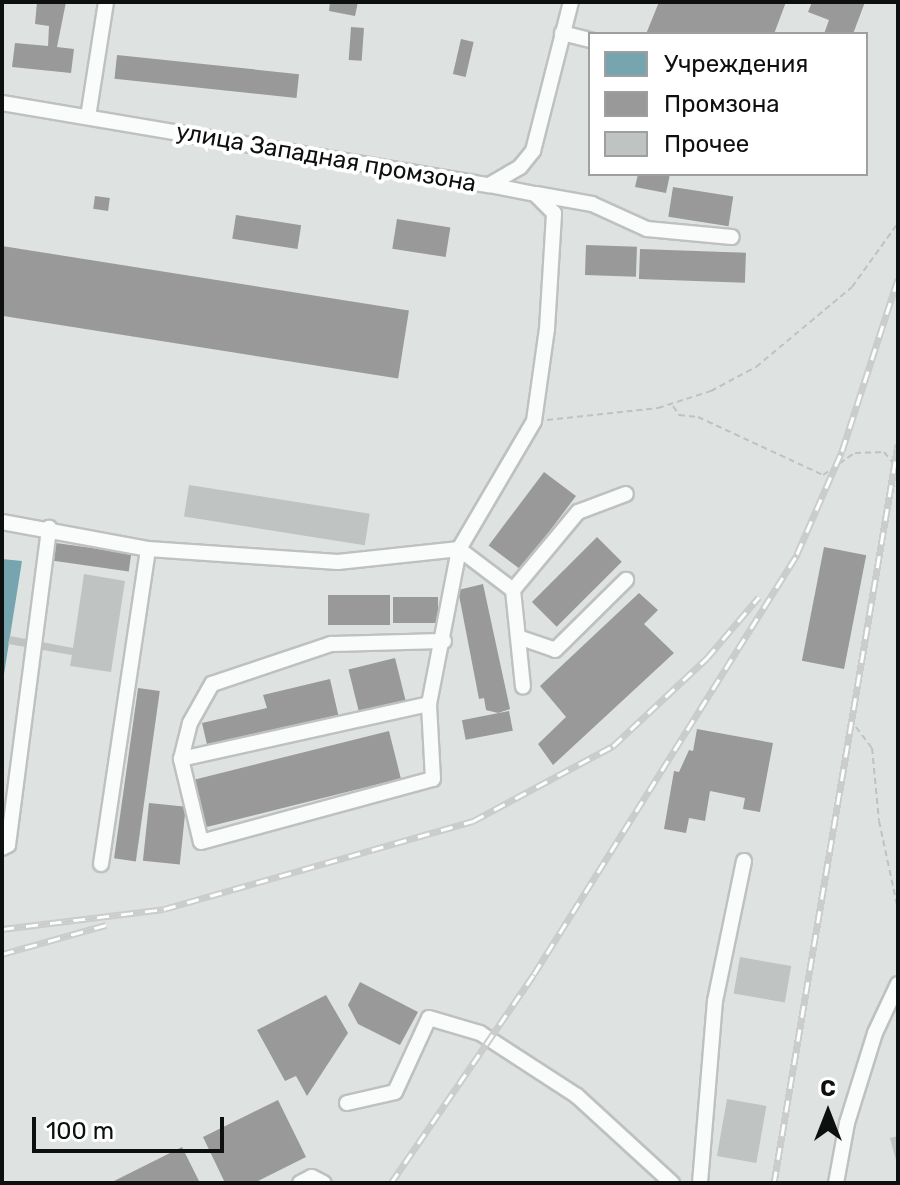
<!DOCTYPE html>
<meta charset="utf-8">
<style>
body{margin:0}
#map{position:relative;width:900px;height:1185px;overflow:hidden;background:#dee3e2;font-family:Rubik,sans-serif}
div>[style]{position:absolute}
.public>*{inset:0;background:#76a5af}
.industry>*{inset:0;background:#999;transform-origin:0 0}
.building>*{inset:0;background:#bfc3c2;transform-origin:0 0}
.path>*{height:2px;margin-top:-1px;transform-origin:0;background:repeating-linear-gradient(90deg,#c0c2c2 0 6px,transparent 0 10px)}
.roads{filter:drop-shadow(2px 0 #bec1c0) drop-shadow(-2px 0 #bec1c0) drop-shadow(0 2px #bec1c0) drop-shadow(0 -2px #bec1c0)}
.minor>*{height:14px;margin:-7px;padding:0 7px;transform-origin:7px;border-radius:7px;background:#fafbfb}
.rail>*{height:7px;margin-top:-3.5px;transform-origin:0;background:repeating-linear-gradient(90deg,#fff 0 12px,#cbcdcd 0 24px);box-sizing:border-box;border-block:2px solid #cbcdcd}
span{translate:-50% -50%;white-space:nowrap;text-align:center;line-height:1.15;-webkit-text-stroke:8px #fff;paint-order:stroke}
.street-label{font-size:24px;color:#0d100f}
.frame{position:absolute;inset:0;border:4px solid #0d100f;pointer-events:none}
.legend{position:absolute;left:588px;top:32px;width:280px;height:144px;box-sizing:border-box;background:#fff;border:2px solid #9e9f9f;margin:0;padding:10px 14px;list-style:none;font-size:24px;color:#0d100f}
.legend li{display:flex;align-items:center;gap:16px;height:40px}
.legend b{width:40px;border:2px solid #9e9f9f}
.north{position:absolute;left:788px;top:1073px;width:80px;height:80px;-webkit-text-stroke:6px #fff;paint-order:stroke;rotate:0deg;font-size:22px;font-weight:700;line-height:32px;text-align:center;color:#0d100f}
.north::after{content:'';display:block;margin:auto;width:28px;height:36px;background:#0d100f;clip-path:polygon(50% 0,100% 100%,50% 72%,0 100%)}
.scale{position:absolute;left:32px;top:1117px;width:192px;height:36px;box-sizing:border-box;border:4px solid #0d100f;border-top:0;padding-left:10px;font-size:24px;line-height:28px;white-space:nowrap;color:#0d100f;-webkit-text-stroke:6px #fff;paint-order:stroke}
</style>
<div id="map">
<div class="public">
<div style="clip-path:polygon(2px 559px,22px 561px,4px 674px,2px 673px)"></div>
</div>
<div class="industry">
<div style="clip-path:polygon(37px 2px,66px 2px,57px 47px,74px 49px,71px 73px,12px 67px,15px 43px,48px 46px,49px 26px,35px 24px)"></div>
<div style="clip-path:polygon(330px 2px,358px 2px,355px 16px,329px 11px)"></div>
<div style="clip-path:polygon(659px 2px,786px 2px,774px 34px,646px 34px)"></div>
<div style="clip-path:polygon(812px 2px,865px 2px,853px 34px,824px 34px,829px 20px,808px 12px)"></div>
<div style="left:351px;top:27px;width:13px;height:33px;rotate:4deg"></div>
<div style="left:461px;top:39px;width:13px;height:36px;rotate:13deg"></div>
<div style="left:117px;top:55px;width:183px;height:24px;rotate:6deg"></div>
<div style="clip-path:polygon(638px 174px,670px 174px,666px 193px,635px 187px)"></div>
<div style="left:673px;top:187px;width:61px;height:30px;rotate:9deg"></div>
<div style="left:95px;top:196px;width:15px;height:13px;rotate:8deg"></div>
<div style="left:236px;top:215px;width:66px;height:24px;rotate:9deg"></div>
<div style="left:397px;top:219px;width:54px;height:30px;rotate:9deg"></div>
<div style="left:586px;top:245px;width:51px;height:30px;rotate:2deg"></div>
<div style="left:2px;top:246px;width:412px;height:69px;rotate:9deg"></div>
<div style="left:640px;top:249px;width:106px;height:30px;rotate:2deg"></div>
<div style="left:544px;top:472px;width:40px;height:92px;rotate:37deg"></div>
<div style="left:597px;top:537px;width:35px;height:92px;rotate:45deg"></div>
<div style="left:56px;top:543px;width:76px;height:18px;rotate:8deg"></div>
<div style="left:824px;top:547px;width:43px;height:116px;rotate:11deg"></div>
<div style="clip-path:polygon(483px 584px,510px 709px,498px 713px,486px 710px,484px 698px,479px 699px,458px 590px)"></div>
<div style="clip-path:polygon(639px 593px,658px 610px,644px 624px,674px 653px,553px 765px,538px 744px,566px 717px,540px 686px)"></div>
<div style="left:328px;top:595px;width:62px;height:30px"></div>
<div style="left:393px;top:597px;width:45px;height:26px"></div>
<div style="left:395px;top:658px;width:44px;height:48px;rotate:76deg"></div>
<div style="clip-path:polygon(330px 679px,339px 718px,208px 749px,202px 723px,267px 708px,263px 695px)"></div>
<div style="left:138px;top:688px;width:22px;height:172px;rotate:8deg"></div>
<div style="left:509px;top:711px;width:20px;height:48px;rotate:79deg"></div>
<div style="clip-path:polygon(697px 729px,773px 743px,760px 812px,743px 809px,745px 798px,710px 791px,705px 821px,689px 818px,686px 833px,664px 829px,674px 771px,679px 772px,689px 750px,693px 751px)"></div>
<div style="left:389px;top:731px;width:49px;height:201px;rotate:76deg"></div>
<div style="left:149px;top:803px;width:37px;height:58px;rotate:6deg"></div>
<div style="clip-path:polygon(360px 982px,418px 1012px,400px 1045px,358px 1024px,348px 1005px)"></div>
<div style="clip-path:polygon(326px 995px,348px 1033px,307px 1096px,296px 1076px,285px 1081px,257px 1030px)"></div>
<div style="clip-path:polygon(278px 1100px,306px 1157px,254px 1183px,225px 1183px,203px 1137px)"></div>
<div style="clip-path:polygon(182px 1147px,200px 1183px,110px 1183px)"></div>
</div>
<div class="building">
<div style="left:189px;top:485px;width:183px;height:32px;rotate:9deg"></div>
<div style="clip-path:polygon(84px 574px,125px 581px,111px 672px,70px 666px,72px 655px,8px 644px,10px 636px,73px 648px)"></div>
<div style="left:740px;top:957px;width:52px;height:37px;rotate:10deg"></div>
<div style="left:727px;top:1099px;width:40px;height:58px;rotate:10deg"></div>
<div style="clip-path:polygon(898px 1136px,898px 1164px,897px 1164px,890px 1138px)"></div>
</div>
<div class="path">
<div style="left:673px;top:406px;width:11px;rotate:56deg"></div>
<div style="left:679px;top:415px;width:19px;rotate:6deg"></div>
<div style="left:698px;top:417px;width:138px;rotate:24.9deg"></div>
<div style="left:823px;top:475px;width:39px;rotate:-35deg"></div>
<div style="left:855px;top:453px;width:29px;rotate:-2deg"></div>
<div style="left:884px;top:452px;width:16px;rotate:50deg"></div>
<div style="left:547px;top:420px;width:112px;rotate:-6.2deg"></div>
<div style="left:658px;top:408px;width:56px;rotate:-17.8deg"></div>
<div style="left:711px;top:391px;width:51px;rotate:-28.1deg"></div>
<div style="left:756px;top:367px;width:125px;rotate:-39.8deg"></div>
<div style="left:852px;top:287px;width:79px;rotate:-54.3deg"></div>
<div style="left:850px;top:719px;width:36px;rotate:53deg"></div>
<div style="left:872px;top:748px;width:73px;rotate:84.5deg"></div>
<div style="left:879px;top:821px;width:91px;rotate:77.9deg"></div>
</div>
<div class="roads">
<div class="minor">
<div style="left:562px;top:33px;width:29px;rotate:14deg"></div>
<div style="left:2px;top:103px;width:494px;rotate:9.6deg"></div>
<div style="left:489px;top:185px;width:36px;rotate:-30deg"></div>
<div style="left:520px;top:167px;width:21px;rotate:-51deg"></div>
<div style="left:533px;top:151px;width:154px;rotate:-75.7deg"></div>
<div style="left:88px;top:117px;width:116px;rotate:-81.1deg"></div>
<div style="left:536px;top:194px;width:57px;rotate:10.1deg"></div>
<div style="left:592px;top:204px;width:60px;rotate:24.4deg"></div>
<div style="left:647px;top:229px;width:85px;rotate:5.4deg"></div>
<div style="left:2px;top:522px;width:148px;rotate:10.5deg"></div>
<div style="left:148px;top:549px;width:190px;rotate:3.9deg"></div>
<div style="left:338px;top:562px;width:122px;rotate:-6.1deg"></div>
<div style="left:459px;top:549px;width:148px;rotate:-59.6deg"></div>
<div style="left:534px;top:421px;width:93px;rotate:-82deg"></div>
<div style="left:547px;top:329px;width:116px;rotate:-86.5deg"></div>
<div style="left:554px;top:213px;width:27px;rotate:-135deg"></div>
<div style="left:535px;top:194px;width:47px;rotate:-168.9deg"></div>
<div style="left:513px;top:590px;width:102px;rotate:-50.2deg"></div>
<div style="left:578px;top:512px;width:51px;rotate:-20.6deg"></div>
<div style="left:518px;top:637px;width:39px;rotate:19deg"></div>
<div style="left:555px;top:650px;width:100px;rotate:-44.6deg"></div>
<div style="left:429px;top:704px;width:254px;rotate:167.5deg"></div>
<div style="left:181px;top:759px;width:85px;rotate:76.5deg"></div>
<div style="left:201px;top:842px;width:240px;rotate:-15.2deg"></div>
<div style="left:433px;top:779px;width:75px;rotate:-93.1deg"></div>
<div style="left:429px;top:704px;width:158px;rotate:-79deg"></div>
<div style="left:459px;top:549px;width:68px;rotate:37.2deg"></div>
<div style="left:513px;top:590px;width:97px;rotate:84.1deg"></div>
<div style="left:181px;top:759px;width:37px;rotate:-76deg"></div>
<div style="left:190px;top:723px;width:45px;rotate:-60.6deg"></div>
<div style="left:212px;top:684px;width:126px;rotate:-18.6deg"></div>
<div style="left:331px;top:644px;width:113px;rotate:-1.5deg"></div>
<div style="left:2px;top:848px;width:7px;rotate:-27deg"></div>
<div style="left:8px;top:845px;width:320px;rotate:-82.6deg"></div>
<div style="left:101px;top:864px;width:318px;rotate:-81.5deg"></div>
<div style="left:347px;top:1103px;width:49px;rotate:-12.9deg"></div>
<div style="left:395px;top:1092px;width:81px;rotate:-65.3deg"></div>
<div style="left:429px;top:1018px;width:53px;rotate:16.4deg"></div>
<div style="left:480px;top:1033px;width:116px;rotate:33deg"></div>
<div style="left:577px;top:1096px;width:129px;rotate:42.5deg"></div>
<div style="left:300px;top:1183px;width:13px;rotate:-27deg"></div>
<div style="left:312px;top:1177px;width:13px;rotate:27deg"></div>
<div style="left:700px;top:1183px;width:183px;rotate:-85.3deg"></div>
<div style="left:715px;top:1001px;width:143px;rotate:-78.3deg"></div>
<div style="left:836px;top:1183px;width:61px;rotate:-79.6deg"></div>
<div style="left:847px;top:1123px;width:94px;rotate:-72.7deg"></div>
<div style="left:875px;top:1033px;width:54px;rotate:-64.9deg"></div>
</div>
</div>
<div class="rail">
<div style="left:2px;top:929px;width:163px;rotate:-7deg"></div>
<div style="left:164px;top:909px;width:321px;rotate:-15.9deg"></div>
<div style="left:473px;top:821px;width:159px;rotate:-28.2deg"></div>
<div style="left:613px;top:746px;width:129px;rotate:-43.1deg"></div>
<div style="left:707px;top:658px;width:80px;rotate:-49.6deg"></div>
<div style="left:2px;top:954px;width:108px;rotate:-15.6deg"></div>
<div style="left:391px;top:1183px;width:253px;rotate:-55.6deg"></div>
<div style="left:534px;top:974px;width:496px;rotate:-57.9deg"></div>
<div style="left:797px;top:554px;width:112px;rotate:-66.4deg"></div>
<div style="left:842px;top:451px;width:181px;rotate:-72deg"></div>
<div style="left:774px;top:1183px;width:749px;rotate:-80.47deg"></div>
</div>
<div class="street-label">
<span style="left:326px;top:158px;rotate:10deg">улица Западная промзона</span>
</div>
<div class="frame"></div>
<ul class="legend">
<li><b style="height:22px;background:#76a5af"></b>Учреждения</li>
<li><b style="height:22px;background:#999"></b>Промзона</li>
<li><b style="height:22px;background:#bfc3c2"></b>Прочее</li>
</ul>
<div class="north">С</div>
<div class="scale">100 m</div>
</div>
